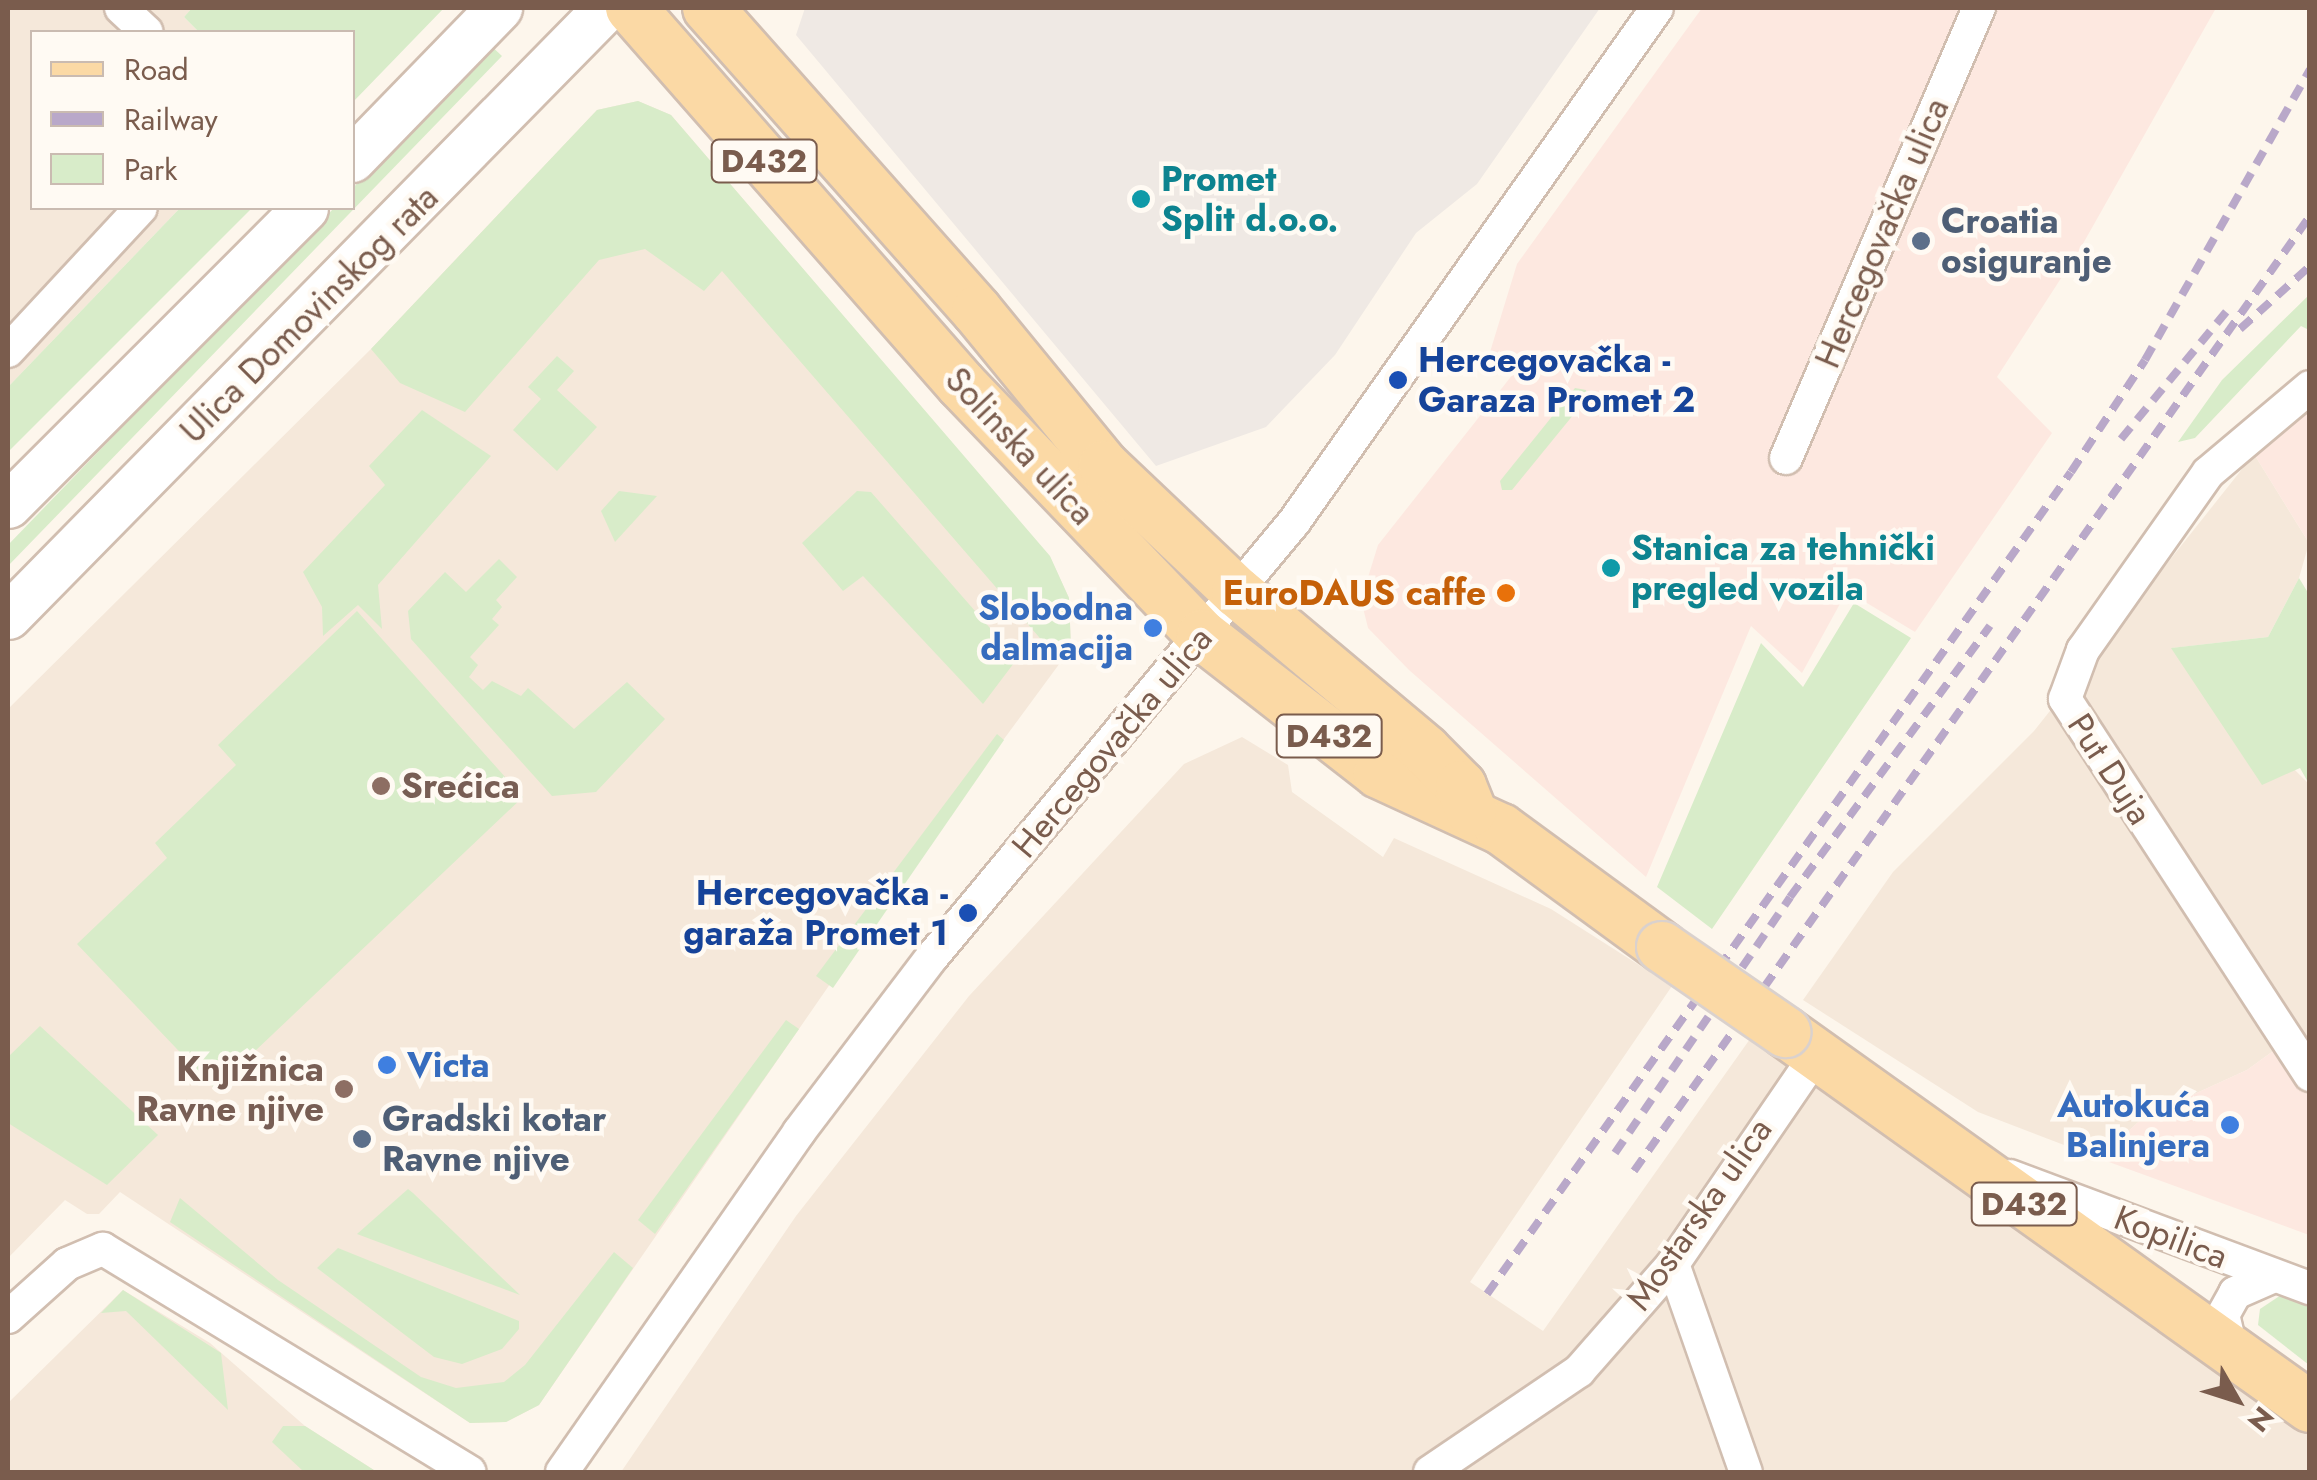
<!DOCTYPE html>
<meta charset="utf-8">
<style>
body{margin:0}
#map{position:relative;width:2317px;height:1480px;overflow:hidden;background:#fdf6ec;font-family:Jost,sans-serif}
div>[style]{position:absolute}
.residential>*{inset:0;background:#f5e8da}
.commercial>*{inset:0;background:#fde8e0}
.industrial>*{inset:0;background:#efe9e4}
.green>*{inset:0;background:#d8ecc9}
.roads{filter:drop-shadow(2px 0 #d1beb0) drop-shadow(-2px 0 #d1beb0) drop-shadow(0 2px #d1beb0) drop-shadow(0 -2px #d1beb0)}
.minor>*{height:32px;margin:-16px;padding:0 16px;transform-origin:16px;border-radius:16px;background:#fff}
.secondary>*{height:45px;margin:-22.5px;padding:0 22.5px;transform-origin:22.5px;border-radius:22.5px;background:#fff}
.primary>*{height:50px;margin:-25px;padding:0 25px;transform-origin:25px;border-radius:25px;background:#fbd9a5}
.rail>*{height:8px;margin-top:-4px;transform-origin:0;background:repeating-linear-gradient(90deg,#b9a8c9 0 15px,transparent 0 25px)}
.bridges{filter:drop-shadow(2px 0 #dad1cd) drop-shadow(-2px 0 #dad1cd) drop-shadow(0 2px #dad1cd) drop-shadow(0 -2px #dad1cd)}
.primary-bridge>*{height:50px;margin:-25px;padding:0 25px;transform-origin:25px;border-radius:25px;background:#fbd9a5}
.dots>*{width:28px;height:28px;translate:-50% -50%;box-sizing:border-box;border:5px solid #fffaf3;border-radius:50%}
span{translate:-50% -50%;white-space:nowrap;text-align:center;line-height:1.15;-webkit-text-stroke:9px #fffaf3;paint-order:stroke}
.shield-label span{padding:2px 8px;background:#fffaf3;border:2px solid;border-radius:8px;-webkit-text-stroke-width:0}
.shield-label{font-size:32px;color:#7a5c4d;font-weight:700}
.culture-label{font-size:35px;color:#0d838f;font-weight:700}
.left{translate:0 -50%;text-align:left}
.service-label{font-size:35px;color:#4e5e75;font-weight:700}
.street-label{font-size:35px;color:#7a5c4d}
.transit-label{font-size:35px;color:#164399;font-weight:700}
.right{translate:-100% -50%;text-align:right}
.food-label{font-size:35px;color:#c56008;font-weight:700}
.shop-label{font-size:35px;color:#366cbe;font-weight:700}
.education-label{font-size:35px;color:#785e54;font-weight:700}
.frame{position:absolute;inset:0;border:10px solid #7a5c4d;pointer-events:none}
.legend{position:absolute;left:30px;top:30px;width:325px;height:180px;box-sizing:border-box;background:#fffaf3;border:2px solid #cabbb1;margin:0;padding:12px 18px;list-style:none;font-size:30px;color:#7a5c4d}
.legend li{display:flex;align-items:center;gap:20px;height:50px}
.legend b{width:50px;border:2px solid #cabbb1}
.north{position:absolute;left:2187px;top:1350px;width:100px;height:100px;-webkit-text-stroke:8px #fffaf3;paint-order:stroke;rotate:129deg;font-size:28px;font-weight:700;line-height:40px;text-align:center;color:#7a5c4d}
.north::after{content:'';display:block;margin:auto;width:35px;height:45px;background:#7a5c4d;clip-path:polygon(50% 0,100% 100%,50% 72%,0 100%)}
</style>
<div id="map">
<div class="residential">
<div style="clip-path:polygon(8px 8px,192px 8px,184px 17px,199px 32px,32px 32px,32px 208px,180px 208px,8px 387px)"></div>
<div style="clip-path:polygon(638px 101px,671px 115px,1050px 557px,1069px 598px,1071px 648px,931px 838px,539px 1405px,506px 1422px,470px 1423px,120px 1192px,99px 1214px,87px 1214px,65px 1200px,8px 1258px,8px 709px,371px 349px,597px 110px)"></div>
<div style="clip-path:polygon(2254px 454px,2309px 543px,2299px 578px,2268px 637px,2172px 648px,2309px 784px,2309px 1098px,2276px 1049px,2247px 1070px,2144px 1117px,2098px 1158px,1978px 1112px,1803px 1000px,1893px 872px,2034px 731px)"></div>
<div style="clip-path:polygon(1242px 737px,1288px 765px,1292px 792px,1383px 857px,1394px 838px,1551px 909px,1672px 986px,1470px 1282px,1543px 1331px,1750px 1039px,2310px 1432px,2309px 1472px,621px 1472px,796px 1216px,969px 996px,1184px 764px)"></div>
<div style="clip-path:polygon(123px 1290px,210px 1343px,305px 1426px,377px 1472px,8px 1472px,8px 1403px)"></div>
</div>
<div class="commercial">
<div style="clip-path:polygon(1702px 8px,2216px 8px,2080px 249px,1997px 377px,2052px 433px,1915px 632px,1847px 591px,1802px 673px,1751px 626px,1646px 877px,1409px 670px,1368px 628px,1361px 600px,1378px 545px,1517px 369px,1490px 352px,1517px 264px)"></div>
<div style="clip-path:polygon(2309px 410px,2309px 543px,2254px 454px)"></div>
<div style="clip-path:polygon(2276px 1049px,2309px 1098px,2309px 1235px,2098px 1158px,2144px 1117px,2247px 1070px)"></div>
</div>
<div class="industrial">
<div style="clip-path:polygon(805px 8px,1600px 8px,1477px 184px,1416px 233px,1335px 355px,1266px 427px,1156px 466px,796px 35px)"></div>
</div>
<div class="green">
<div style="clip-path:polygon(192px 8px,444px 8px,353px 102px,352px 32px,199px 32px,184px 17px)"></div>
<div style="clip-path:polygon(487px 42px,502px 56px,8px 566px,8px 545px,334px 208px,352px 208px,353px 188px)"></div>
<div style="clip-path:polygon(638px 101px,671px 115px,1050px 556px,1069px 598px,1071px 648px,1045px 644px,722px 271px,704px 291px,645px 249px,599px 260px,465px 412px,400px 383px,371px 349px,597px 110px)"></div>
<div style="clip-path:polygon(180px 208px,252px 208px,8px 452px,8px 387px)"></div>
<div style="clip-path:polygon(2309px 295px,2309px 330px,2301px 326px,2195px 438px,2178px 442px,2222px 380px)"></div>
<div style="clip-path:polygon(557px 356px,574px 371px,557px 390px,597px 427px,557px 471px,513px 430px,541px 399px,528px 387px)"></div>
<div style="clip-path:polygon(1575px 388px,1586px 390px,1587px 398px,1512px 490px,1502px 490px,1500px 481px)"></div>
<div style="clip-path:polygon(422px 410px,491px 456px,378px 585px,382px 629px,358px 605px,323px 636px,322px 607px,303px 572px,385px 485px,369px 466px)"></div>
<div style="clip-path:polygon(619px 491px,657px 496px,615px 542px,601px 511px)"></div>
<div style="clip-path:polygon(857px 491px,871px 492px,1017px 659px,983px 704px,863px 576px,843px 591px,802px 543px)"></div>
<div style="clip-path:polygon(499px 559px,517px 577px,496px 600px,502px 607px,492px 619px,499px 625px,470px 657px,478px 665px,469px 677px,483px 690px,492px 681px,521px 696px,528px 688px,574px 729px,627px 682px,665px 719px,596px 792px,552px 796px,411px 639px,408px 611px,445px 572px,466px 592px)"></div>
<div style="clip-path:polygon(2299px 578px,2310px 596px,2309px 784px,2300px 768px,2262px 785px,2171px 648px,2268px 637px)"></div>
<div style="clip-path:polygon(1854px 603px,1911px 638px,1712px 929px,1657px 887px,1761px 643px,1803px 687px)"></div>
<div style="clip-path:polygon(357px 611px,523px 797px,215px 1089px,77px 944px,167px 858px,155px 843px,236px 765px,218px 745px)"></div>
<div style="clip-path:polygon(997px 734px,1004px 740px,833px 988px,816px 976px)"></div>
<div style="clip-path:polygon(786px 1020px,799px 1029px,655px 1234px,638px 1220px)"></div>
<div style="clip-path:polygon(40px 1026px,158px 1135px,107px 1185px,8px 1123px,8px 1057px)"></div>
<div style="clip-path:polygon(408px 1189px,413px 1193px,520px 1295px,357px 1234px)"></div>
<div style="clip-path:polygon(180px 1198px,278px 1280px,421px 1377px,456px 1388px,504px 1382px,525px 1365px,614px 1252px,633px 1268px,539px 1405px,506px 1422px,470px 1423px,170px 1222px)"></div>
<div style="clip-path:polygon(338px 1248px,519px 1321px,519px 1329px,502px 1349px,462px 1364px,434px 1357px,317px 1268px)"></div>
<div style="clip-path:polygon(123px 1290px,221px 1353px,228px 1410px,126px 1311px,101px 1313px)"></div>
<div style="clip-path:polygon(2281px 1295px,2309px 1305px,2309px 1365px,2258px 1325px,2260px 1309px)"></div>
<div style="clip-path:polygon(283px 1426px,305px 1426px,377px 1472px,304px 1472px,272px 1442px)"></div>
</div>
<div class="roads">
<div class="minor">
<div style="left:121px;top:8px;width:35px;rotate:43deg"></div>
<div style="left:8px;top:351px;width:195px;rotate:-47.1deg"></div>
<div style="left:2310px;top:387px;width:133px;rotate:139.9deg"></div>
<div style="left:2208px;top:473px;width:217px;rotate:125.2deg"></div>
<div style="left:2083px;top:650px;width:52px;rotate:110.2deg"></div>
<div style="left:2065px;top:699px;width:449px;rotate:56.9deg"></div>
<div style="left:1786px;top:458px;width:490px;rotate:-66.8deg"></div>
<div style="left:2010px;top:1176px;width:320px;rotate:20.5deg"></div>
<div style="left:1673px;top:1264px;width:220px;rotate:70.7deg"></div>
<div style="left:8px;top:1317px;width:79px;rotate:-41.9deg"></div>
<div style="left:67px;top:1264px;width:39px;rotate:-23deg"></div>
<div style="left:103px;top:1249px;width:429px;rotate:31.3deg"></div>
<div style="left:2232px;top:1353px;width:39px;rotate:-103deg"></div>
<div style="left:2223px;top:1315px;width:25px;rotate:-61deg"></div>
<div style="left:2235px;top:1293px;width:43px;rotate:-23.6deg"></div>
<div style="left:562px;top:1472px;width:414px;rotate:-55.1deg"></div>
<div style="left:799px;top:1132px;width:220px;rotate:-52.8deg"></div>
<div style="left:932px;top:957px;width:566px;rotate:-50.23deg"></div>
<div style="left:1294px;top:522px;width:629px;rotate:-54.77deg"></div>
<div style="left:1430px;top:1472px;width:180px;rotate:-34.1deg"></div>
<div style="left:1579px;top:1371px;width:142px;rotate:-48.7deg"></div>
<div style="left:1673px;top:1264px;width:253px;rotate:-55.6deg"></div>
</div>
<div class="secondary">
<div style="left:352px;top:159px;width:211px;rotate:-45.8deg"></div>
<div style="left:8px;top:505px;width:420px;rotate:-45deg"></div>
<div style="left:8px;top:616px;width:853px;rotate:-45.48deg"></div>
</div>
<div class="primary">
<div style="left:631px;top:8px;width:500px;rotate:48.73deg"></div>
<div style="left:961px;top:384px;width:348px;rotate:46.2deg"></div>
<div style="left:1202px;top:635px;width:224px;rotate:37.9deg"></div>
<div style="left:1379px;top:773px;width:134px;rotate:24.7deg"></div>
<div style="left:1501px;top:829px;width:200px;rotate:36.2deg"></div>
<div style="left:708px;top:8px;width:405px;rotate:48.4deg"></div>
<div style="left:977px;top:311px;width:200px;rotate:50.7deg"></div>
<div style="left:1104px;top:466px;width:183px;rotate:43.5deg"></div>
<div style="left:1237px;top:592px;width:246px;rotate:40deg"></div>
<div style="left:1425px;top:750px;width:51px;rotate:45deg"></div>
<div style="left:1461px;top:786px;width:27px;rotate:68deg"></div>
<div style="left:1785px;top:1032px;width:645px;rotate:35.54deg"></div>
</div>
</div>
<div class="rail">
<div style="left:2240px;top:329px;width:94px;rotate:-42deg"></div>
<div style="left:2121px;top:439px;width:165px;rotate:-50.4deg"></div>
<div style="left:1615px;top:1153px;width:310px;rotate:-55.6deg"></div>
<div style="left:1790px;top:897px;width:337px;rotate:-53.6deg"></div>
<div style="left:1634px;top:1171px;width:1170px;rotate:-54.71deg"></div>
<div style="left:1487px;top:1294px;width:1008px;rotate:-54.61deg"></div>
<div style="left:2071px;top:472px;width:134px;rotate:-56.5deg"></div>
<div style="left:2145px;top:360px;width:334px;rotate:-60.4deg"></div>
</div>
<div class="bridges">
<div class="primary-bridge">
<div style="left:1662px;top:947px;width:150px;rotate:34.6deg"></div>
</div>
</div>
<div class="dots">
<div style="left:1141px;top:199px;background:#0f9aa8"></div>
<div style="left:1921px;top:241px;background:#5c6f8a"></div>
<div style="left:1398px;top:380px;background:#1a4fb4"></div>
<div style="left:1611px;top:568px;background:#0f9aa8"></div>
<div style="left:1506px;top:593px;background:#e8710a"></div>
<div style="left:1153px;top:628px;background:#3f7fe0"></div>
<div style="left:381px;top:786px;background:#8d6e63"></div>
<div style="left:968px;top:913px;background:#1a4fb4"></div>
<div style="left:387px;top:1065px;background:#3f7fe0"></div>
<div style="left:344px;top:1089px;background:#8d6e63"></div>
<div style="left:2230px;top:1125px;background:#3f7fe0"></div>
<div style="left:362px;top:1139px;background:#5c6f8a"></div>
</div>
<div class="shield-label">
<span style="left:764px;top:161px">D432</span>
<span style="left:1329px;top:736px">D432</span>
<span style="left:2024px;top:1204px">D432</span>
</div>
<div class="culture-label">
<span class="left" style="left:1161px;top:199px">Promet<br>Split d.o.o.</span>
<span class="left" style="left:1631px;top:568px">Stanica za tehnički<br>pregled vozila</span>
</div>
<div class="service-label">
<span class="left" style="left:1941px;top:241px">Croatia<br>osiguranje</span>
<span class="left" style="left:382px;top:1139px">Gradski kotar<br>Ravne njive</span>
</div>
<div class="street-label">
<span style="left:1882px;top:233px;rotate:-67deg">Hercegovačka ulica</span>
<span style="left:309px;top:314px;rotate:-45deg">Ulica Domovinskog rata</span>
<span style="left:1020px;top:446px;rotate:47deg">Solinska ulica</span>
<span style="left:1112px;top:742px;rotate:-50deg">Hercegovačka ulica</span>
<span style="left:2110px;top:769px;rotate:57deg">Put Duja</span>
<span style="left:1699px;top:1214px;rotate:-55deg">Mostarska ulica</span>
<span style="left:2171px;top:1237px;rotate:21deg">Kopilica</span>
</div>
<div class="transit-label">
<span class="left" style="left:1418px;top:380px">Hercegovačka -<br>Garaza Promet 2</span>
<span class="right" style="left:948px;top:913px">Hercegovačka -<br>garaža Promet 1</span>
</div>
<div class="food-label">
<span class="right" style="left:1486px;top:593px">EuroDAUS caffe</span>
</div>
<div class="shop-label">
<span class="right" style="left:1133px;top:628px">Slobodna<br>dalmacija</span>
<span class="left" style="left:407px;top:1065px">Victa</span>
<span class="right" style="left:2210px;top:1125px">Autokuća<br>Balinjera</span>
</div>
<div class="education-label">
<span class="left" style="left:401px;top:786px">Srećica</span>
<span class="right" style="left:324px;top:1089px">Knjižnica<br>Ravne njive</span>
</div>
<div class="frame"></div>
<ul class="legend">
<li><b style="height:12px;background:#fbd9a5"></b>Road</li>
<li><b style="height:12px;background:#b9a8c9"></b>Railway</li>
<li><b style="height:28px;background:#d8ecc9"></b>Park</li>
</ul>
<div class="north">N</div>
</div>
